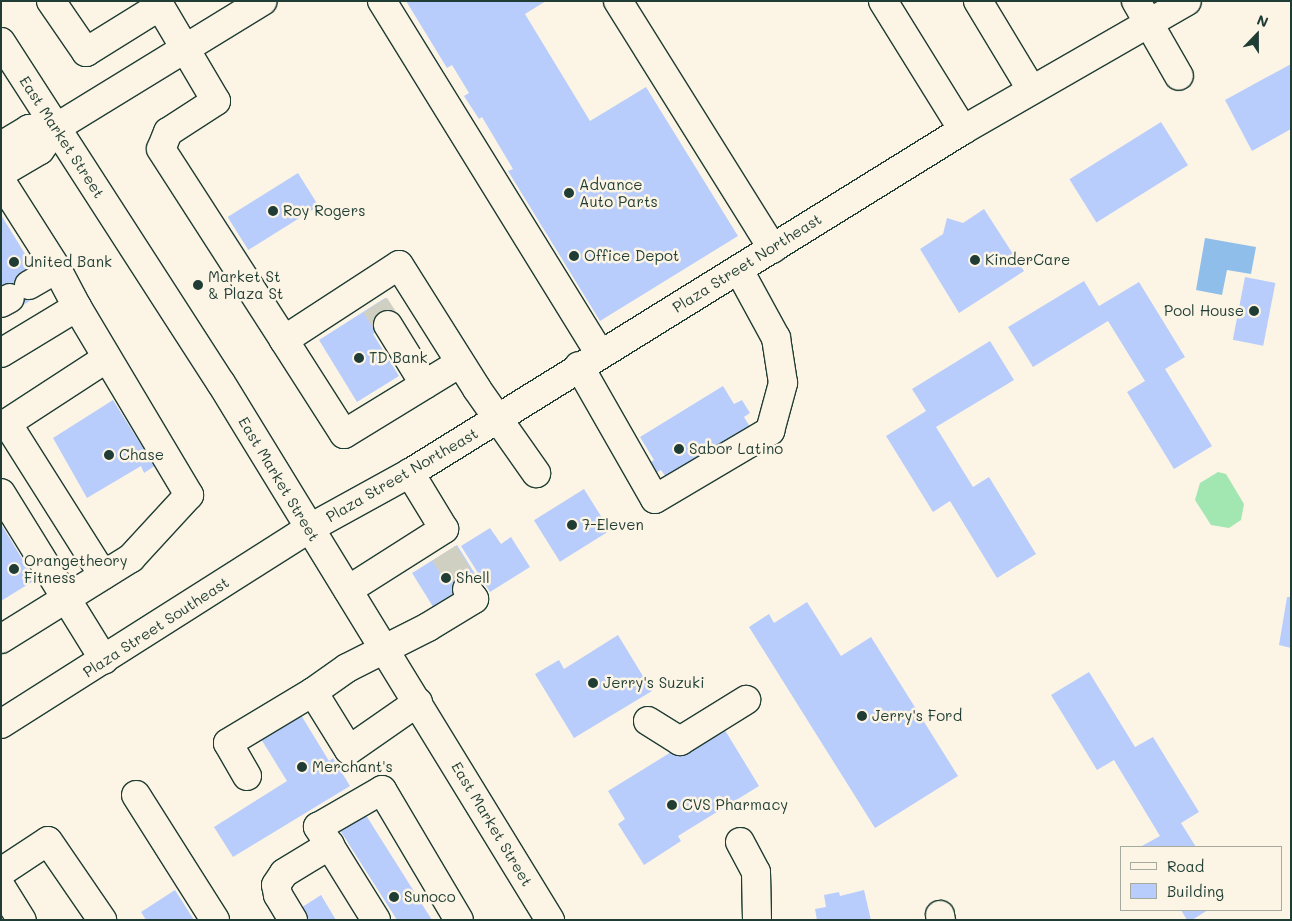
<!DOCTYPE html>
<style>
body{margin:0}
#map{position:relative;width:1292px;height:921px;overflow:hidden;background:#fcf5e5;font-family:Mali,sans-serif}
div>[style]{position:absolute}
.green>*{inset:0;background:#a2e6b1}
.water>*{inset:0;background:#90beea}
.building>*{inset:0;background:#b9cdfc;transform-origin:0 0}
.minor-tunnel>*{height:28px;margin-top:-14px;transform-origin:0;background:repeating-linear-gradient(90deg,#d0d0c2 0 28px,transparent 0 42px)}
.roads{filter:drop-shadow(1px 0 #1f3d34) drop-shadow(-1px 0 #1f3d34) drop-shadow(0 1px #1f3d34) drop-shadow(0 -1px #1f3d34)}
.minor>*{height:28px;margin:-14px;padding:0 14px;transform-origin:14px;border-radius:14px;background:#fcf5e5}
.major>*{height:28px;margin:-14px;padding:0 14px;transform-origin:14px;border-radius:14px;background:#fcf5e5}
.dots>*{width:14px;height:14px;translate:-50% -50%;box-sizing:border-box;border:2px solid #fcf5e5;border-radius:50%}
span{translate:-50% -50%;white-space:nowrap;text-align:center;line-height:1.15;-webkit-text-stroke:5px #fcf5e5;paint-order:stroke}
.street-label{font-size:15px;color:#1f3d34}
.poi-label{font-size:15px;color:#1f3d34}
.left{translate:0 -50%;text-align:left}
.right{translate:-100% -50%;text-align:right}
.frame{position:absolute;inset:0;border:2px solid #1f3d34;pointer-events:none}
.legend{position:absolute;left:1120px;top:846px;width:162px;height:65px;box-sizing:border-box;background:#fcf5e5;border:1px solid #a4ab9e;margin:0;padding:6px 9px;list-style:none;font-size:15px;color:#1f3d34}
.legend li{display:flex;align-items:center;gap:10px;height:25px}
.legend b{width:25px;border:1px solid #a4ab9e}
.north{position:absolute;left:1232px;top:10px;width:50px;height:50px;-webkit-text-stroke:4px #fcf5e5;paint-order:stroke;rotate:22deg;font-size:14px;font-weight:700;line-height:20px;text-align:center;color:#1f3d34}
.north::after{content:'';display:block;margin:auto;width:18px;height:22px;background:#1f3d34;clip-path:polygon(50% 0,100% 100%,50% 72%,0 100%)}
</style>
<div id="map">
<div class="green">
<div style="clip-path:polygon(1218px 472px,1226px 474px,1244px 504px,1241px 520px,1229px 528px,1211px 525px,1195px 500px,1200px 483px)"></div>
</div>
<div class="water">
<div style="clip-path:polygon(1205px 238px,1256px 247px,1251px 274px,1227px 270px,1222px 295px,1196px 290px)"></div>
</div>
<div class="building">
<div style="clip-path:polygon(406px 1px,546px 1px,525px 14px,590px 121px,646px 87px,738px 236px,600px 321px,508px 171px,513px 169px,482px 117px,479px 119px,464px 96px,469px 93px,452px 65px,447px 68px)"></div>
<div style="clip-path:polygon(1291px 64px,1291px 129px,1252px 151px,1225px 100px)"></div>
<div style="left:1161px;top:122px;width:51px;height:108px;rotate:58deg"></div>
<div style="left:298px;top:173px;width:39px;height:83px;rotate:58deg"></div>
<div style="clip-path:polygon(984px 209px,1024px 271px,959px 313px,920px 249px,943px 234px,947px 218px,963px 223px)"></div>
<div style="clip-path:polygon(1px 215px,37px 273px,25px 280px,36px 297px,17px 309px,1px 293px)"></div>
<div style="left:1245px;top:277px;width:31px;height:64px;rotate:11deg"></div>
<div style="clip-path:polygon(1084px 281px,1099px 306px,1139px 282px,1185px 357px,1165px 369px,1212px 446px,1174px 469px,1127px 392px,1145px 381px,1108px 321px,1033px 367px,1008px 327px)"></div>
<div style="clip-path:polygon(385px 298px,398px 318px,373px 334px,399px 376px,357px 402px,319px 340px)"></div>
<div style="clip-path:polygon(990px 341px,1014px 380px,936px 427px,973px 487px,989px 477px,1036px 554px,997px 578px,950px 501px,933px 512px,886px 436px,926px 411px,912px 389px)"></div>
<div style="clip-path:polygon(723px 386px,734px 404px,742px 400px,750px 413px,744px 417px,755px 435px,672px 486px,661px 470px,652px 475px,646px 465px,654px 460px,640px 437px)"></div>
<div style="clip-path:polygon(113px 400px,143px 448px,148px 446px,159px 463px,144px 473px,141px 466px,87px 498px,53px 438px)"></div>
<div style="left:584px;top:489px;width:49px;height:59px;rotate:58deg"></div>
<div style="clip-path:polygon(1px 524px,35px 580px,1px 601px)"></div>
<div style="clip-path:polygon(490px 528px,501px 544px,511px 537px,530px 567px,490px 592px,461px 546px)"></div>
<div style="left:457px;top:545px;width:44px;height:53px;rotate:58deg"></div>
<div style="clip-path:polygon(1287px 597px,1291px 597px,1291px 648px,1279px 645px)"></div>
<div style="clip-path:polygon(807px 602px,841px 656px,871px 637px,958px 776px,875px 828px,749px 627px,769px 614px,774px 623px)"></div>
<div style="clip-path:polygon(618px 635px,652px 691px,574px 738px,535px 674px,559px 660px,564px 669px)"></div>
<div style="clip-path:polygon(1089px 672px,1135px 747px,1153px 737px,1199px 812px,1181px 823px,1196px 847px,1140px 847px,1160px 836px,1114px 760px,1097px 770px,1051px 695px)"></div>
<div style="clip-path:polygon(301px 715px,329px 761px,333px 758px,350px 786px,233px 857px,214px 827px,287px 781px,261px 739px)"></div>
<div style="clip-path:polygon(720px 722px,759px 786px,678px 836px,681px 841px,644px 865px,618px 824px,625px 819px,608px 791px)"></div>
<div style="clip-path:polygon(364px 812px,432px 920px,397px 920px,338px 827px)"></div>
<div style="clip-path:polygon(175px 890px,194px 920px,146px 920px,141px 912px)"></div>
<div style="clip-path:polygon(864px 890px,871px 920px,817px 920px,815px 909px,826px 907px,824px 895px,839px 892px,840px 896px)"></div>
<div style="clip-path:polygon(321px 895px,336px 920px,301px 920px,296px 911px)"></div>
<div style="clip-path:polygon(1181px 910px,1208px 910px,1192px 920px,1187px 920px)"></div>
</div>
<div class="minor-tunnel">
<div style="left:375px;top:305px;width:24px;rotate:57deg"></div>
<div style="left:444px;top:553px;width:43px;rotate:57.4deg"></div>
</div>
<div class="roads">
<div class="minor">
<div style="left:51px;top:1px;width:62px;rotate:55.5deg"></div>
<div style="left:86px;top:52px;width:87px;rotate:-31.9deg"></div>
<div style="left:157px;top:1px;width:116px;rotate:59.5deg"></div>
<div style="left:216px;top:101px;width:57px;rotate:147.1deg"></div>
<div style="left:168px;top:132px;width:18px;rotate:112deg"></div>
<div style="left:161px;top:149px;width:227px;rotate:57.2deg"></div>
<div style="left:382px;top:1px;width:415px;rotate:58.3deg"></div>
<div style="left:618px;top:1px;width:292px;rotate:58deg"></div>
<div style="left:883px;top:1px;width:152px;rotate:58.2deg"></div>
<div style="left:978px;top:1px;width:103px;rotate:58.9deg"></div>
<div style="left:1136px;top:1px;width:86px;rotate:60.2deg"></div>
<div style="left:1px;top:146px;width:33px;rotate:-31deg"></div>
<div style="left:29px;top:129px;width:28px;rotate:-4deg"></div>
<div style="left:1px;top:173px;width:45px;rotate:-30.5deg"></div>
<div style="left:40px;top:150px;width:29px;rotate:-54deg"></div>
<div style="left:57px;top:127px;width:241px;rotate:-31.5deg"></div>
<div style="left:1px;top:181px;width:104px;rotate:57.5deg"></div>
<div style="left:57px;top:269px;width:43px;rotate:62.2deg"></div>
<div style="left:77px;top:307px;width:219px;rotate:59.2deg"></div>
<div style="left:189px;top:495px;width:86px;rotate:132.6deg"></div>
<div style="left:131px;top:558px;width:153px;rotate:148.1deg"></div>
<div style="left:29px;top:285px;width:32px;rotate:-30deg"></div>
<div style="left:1px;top:303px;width:10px;rotate:-29deg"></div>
<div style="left:388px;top:325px;width:70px;rotate:58.3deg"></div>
<div style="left:1px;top:353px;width:89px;rotate:-31.2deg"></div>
<div style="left:460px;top:363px;width:136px;rotate:148.5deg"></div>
<div style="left:344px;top:434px;width:112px;rotate:-122.6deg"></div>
<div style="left:284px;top:340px;width:137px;rotate:-33.1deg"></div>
<div style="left:399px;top:265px;width:146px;rotate:57.8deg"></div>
<div style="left:477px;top:389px;width:103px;rotate:54.9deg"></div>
<div style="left:579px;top:366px;width:153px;rotate:60.3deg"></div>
<div style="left:655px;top:499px;width:134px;rotate:-30.6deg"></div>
<div style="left:770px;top:431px;width:50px;rotate:-74.8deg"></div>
<div style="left:783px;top:383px;width:46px;rotate:-98.8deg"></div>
<div style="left:776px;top:338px;width:77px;rotate:-118.6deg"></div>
<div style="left:7px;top:423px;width:180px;rotate:57.7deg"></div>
<div style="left:1px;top:427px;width:126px;rotate:-33.1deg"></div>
<div style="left:1px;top:493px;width:196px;rotate:58.3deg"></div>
<div style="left:348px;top:590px;width:114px;rotate:-32.4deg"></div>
<div style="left:444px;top:529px;width:66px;rotate:-121.3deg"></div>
<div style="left:313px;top:692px;width:68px;rotate:58.2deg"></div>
<div style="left:349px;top:750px;width:84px;rotate:-34.8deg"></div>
<div style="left:648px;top:721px;width:38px;rotate:32deg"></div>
<div style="left:680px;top:741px;width:78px;rotate:-31.8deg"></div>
<div style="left:247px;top:776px;width:38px;rotate:-120deg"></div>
<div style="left:228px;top:743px;width:99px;rotate:-31deg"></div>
<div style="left:313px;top:692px;width:42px;rotate:-35.2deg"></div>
<div style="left:347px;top:668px;width:91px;rotate:-26.8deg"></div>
<div style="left:428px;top:627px;width:54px;rotate:-31.3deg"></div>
<div style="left:474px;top:599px;width:12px;rotate:-125deg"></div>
<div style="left:136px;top:795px;width:148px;rotate:57.7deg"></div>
<div style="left:740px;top:842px;width:34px;rotate:62deg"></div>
<div style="left:756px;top:872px;width:48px;rotate:88.8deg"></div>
<div style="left:1px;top:872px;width:56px;rotate:-33.4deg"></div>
<div style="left:48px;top:841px;width:96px;rotate:55.6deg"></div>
<div style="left:1px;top:887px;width:39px;rotate:58deg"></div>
<div style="left:940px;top:915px;width:5px;rotate:79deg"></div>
<div style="left:293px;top:920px;width:29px;rotate:-121deg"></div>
<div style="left:278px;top:895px;width:10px;rotate:-101deg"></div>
<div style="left:276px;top:885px;width:14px;rotate:-56deg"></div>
<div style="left:284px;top:873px;width:54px;rotate:-31.3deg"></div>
<div style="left:376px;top:920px;width:110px;rotate:-121.9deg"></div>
<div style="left:318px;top:827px;width:74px;rotate:-30deg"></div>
<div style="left:382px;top:790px;width:151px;rotate:59.4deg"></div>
</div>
<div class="major">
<div style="left:1px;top:42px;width:406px;rotate:57.2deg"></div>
<div style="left:221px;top:383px;width:630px;rotate:58.51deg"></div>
<div style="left:1px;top:724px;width:366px;rotate:-32.4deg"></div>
<div style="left:310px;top:528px;width:114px;rotate:-28.8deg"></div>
<div style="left:410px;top:473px;width:651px;rotate:-31.81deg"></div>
<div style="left:963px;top:130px;width:258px;rotate:-29.9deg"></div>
</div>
</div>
<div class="dots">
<div style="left:569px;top:193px;background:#1f3d34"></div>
<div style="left:273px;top:211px;background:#1f3d34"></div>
<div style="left:574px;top:256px;background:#1f3d34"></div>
<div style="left:975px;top:260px;background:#1f3d34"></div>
<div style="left:14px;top:262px;background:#1f3d34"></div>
<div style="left:198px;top:285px;background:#1f3d34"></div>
<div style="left:1254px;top:311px;background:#1f3d34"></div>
<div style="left:359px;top:358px;background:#1f3d34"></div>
<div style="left:679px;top:449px;background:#1f3d34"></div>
<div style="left:109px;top:455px;background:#1f3d34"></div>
<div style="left:572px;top:525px;background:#1f3d34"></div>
<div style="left:14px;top:569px;background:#1f3d34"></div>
<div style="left:446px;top:578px;background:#1f3d34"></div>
<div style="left:593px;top:683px;background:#1f3d34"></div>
<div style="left:862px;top:716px;background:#1f3d34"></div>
<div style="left:302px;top:767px;background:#1f3d34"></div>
<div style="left:672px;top:805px;background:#1f3d34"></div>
<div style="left:394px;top:897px;background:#1f3d34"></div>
</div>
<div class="street-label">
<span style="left:62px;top:137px;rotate:57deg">East Market Street</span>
<span style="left:747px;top:263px;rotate:-32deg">Plaza Street Northeast</span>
<span style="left:402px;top:475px;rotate:-30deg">Plaza Street Northeast</span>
<span style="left:279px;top:479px;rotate:59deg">East Market Street</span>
<span style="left:156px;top:627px;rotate:-33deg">Plaza Street Southeast</span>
<span style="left:492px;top:824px;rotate:59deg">East Market Street</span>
</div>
<div class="poi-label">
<span class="left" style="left:579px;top:193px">Advance<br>Auto Parts</span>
<span class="left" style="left:283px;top:211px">Roy Rogers</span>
<span class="left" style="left:584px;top:256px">Office Depot</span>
<span class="left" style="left:985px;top:260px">KinderCare</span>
<span class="left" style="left:24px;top:262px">United Bank</span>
<span class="left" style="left:208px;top:285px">Market St<br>&amp; Plaza St</span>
<span class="right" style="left:1244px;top:311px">Pool House</span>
<span class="left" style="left:369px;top:358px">TD Bank</span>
<span class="left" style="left:689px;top:449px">Sabor Latino</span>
<span class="left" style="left:119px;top:455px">Chase</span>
<span class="left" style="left:582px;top:525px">7-Eleven</span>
<span class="left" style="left:24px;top:569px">Orangetheory<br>Fitness</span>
<span class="left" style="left:456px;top:578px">Shell</span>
<span class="left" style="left:603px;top:683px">Jerry's Suzuki</span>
<span class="left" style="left:872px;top:716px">Jerry's Ford</span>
<span class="left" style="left:312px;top:767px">Merchant's</span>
<span class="left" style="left:682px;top:805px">CVS Pharmacy</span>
<span class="left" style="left:404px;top:897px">Sunoco</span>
</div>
<div class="frame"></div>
<ul class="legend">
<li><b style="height:6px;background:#fcf5e5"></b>Road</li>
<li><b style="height:14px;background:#b9cdfc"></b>Building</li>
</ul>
<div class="north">N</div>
</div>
